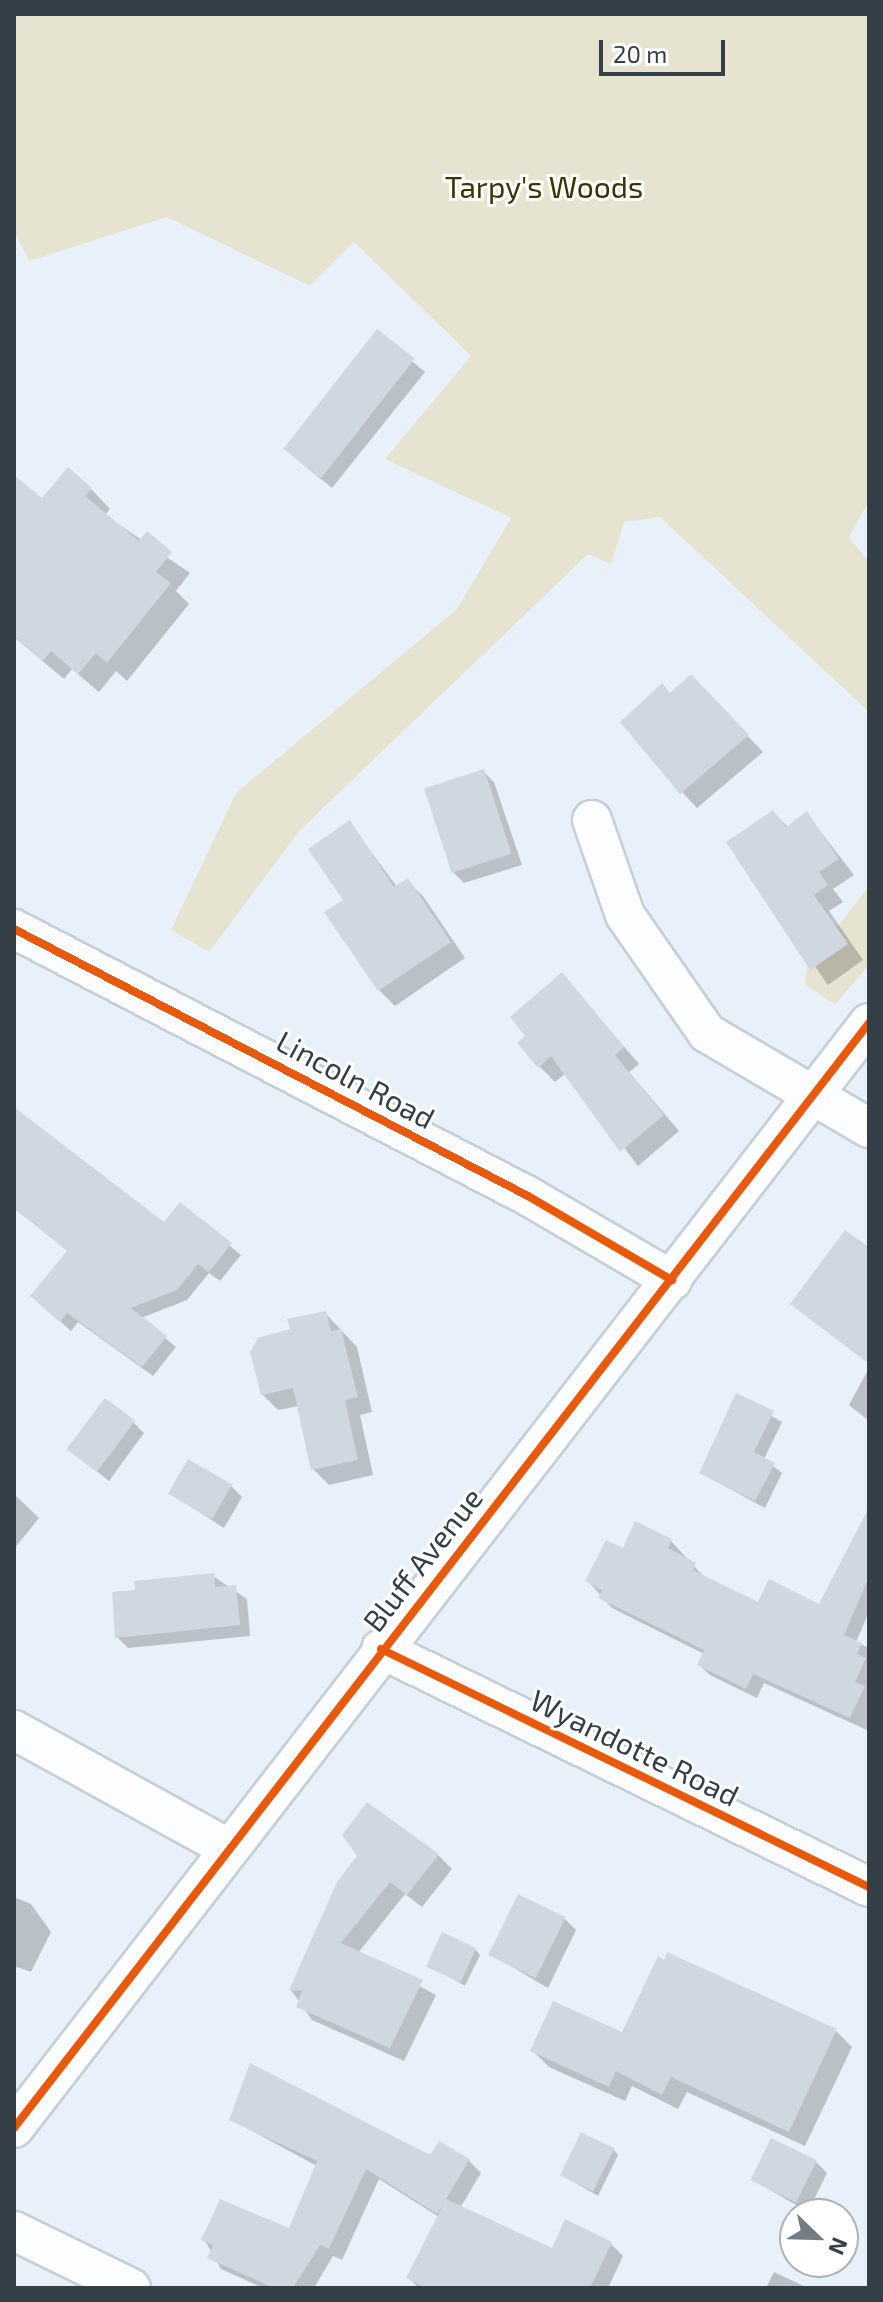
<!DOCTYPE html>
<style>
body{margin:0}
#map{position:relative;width:883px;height:2302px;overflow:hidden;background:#e8f1f9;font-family:"Exo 2",sans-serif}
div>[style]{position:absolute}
.green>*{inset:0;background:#e6e4d0}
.shadow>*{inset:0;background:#0003}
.building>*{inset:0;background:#cfd8e0;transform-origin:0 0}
.roads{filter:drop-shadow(2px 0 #c6cfd6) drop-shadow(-2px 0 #c6cfd6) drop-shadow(0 2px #c6cfd6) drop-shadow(0 -2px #c6cfd6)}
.minor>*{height:38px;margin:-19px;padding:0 19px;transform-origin:19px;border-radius:19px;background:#fcfdfe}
.cycleway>*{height:8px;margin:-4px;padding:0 4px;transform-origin:4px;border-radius:4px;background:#e8590c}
span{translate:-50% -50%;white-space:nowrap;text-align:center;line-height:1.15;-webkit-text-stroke:6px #fff;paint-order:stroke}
.park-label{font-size:30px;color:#3e3300}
.street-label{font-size:30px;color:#333e46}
.frame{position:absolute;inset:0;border:16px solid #333e46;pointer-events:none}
.north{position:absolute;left:779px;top:2198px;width:80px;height:80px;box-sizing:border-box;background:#fff;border:2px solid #adb2b5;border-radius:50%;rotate:113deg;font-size:22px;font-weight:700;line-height:32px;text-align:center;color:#333e46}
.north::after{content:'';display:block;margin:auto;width:28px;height:36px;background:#727d85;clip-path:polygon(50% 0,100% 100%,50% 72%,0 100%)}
.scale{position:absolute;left:599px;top:40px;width:126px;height:36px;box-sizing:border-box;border:4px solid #333e46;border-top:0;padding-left:10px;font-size:24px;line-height:28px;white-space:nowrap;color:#333e46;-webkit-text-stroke:6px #fff;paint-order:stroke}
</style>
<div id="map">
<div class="green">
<div style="clip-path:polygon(14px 14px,869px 14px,869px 501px,849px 537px,869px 562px,869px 712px,660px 517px,624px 522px,611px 564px,588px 554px,300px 830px,209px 952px,171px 930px,236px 793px,457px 609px,511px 518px,385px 459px,471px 356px,354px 242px,310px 286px,167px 217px,29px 261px,14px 231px)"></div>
<div style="clip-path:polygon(869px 886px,869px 965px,835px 1005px,805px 984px,807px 966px)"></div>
</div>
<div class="shadow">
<div style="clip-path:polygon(377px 332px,425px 372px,332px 488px,294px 457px)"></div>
<div style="clip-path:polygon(91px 489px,110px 509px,105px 515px,190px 573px,176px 591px,189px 604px,127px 681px,116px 671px,99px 692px,72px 669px,64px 679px,14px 637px,14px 495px,42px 501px)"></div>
<div style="clip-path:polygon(691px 677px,763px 752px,697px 808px,682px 792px,671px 694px)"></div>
<div style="clip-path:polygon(483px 771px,494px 782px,522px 865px,464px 883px,453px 872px)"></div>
<div style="clip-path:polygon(773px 812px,788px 827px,807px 814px,854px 875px,833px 889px,843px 902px,829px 911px,863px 960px,828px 985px,729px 843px)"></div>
<div style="clip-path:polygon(350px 823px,397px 887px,407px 881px,423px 896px,465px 958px,395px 1006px,379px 990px,345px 900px)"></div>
<div style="clip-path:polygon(562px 975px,639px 1064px,629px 1072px,679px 1131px,638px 1166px,567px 1072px,555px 1082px,539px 1066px,528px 1036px)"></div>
<div style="clip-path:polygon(14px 1115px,165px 1225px,180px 1205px,241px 1255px,220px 1281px,209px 1273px,187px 1300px,141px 1318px,176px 1347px,153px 1376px,78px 1322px,71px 1331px,43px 1306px,69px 1252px,14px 1208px)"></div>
<div style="clip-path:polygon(325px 1313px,357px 1347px,372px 1412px,360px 1415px,373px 1475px,329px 1485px,313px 1469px,299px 1406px,278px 1410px,262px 1394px)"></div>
<div style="clip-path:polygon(869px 1368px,869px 1421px,849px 1405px)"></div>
<div style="clip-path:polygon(737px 1396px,782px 1422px,764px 1459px,782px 1473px,765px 1508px,701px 1473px)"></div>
<div style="clip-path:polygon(133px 1422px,144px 1433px,109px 1481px,69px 1449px)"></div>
<div style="clip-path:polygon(231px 1486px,242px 1497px,224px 1528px,171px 1494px)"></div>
<div style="clip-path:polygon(14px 1494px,39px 1518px,14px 1549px)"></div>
<div style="clip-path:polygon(869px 1511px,869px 1612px,856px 1642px,869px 1648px,869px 1731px,764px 1683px,757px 1698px,710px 1675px,699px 1665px,704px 1654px,612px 1608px,588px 1581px,623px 1551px,671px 1541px,705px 1578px,759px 1604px,820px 1607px)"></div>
<div style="clip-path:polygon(213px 1576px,247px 1599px,250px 1636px,128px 1648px,117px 1637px,137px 1592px)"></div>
<div style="clip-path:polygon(438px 1855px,452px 1869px,422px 1907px,405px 1894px,358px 1953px,436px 1995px,404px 2061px,312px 2020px,291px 1990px,339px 1883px)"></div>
<div style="clip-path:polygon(14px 1897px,31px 1904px,51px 1932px,31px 1972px,14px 1966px)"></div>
<div style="clip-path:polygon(565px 1919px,576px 1930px,548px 1988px,490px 1954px)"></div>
<div style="clip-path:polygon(475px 1949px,480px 1955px,465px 1986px,428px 1965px)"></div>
<div style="clip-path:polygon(668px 1954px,836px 2031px,852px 2047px,805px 2146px,687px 2092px,678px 2109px,632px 2086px,625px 2101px,549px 2067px,533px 2051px,623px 2034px)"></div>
<div style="clip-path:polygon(232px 2120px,469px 2161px,481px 2173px,460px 2208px,553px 2250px,611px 2244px,623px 2256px,608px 2288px,419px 2288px,409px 2278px,439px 2217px,379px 2179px,342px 2260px,333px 2256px,314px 2288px,263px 2288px,221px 2269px,204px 2239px,290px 2231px,317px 2166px)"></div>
<div style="clip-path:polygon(613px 2149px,618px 2155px,598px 2196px,562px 2175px)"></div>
<div style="clip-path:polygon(816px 2162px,827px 2173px,808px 2212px,753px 2180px)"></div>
<div style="clip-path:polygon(774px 2272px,808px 2288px,766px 2288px)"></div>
</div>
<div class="building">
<div style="left:377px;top:329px;width:48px;height:152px;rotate:38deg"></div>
<div style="clip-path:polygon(68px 467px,92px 488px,85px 496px,139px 541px,147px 531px,172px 552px,156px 572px,171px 583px,107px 663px,96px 653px,78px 674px,51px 651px,43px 661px,14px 636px,14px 475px,42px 498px)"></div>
<div style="clip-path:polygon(691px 674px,749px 735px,680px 794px,620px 722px,662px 683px,670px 693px)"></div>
<div style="left:484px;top:769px;width:89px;height:63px;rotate:72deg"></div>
<div style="clip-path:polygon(773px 810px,786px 827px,807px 811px,839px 859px,819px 872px,828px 885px,814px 895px,848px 944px,810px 970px,726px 842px)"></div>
<div style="clip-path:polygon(350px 820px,394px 887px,408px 878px,451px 942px,378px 991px,324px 912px,343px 900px,308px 849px)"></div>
<div style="clip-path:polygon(562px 972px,624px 1047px,615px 1055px,664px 1115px,620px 1152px,551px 1056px,538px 1068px,517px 1043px,525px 1036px,510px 1017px)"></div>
<div style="clip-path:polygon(14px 1107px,164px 1222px,180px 1202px,232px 1243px,209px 1272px,198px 1264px,177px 1290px,131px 1308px,167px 1336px,142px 1367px,67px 1313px,60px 1322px,30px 1296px,67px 1251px,14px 1207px)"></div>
<div style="clip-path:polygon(845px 1230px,869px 1247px,869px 1364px,790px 1304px)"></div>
<div style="clip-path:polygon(326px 1311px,331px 1331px,341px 1329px,358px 1397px,345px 1400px,358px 1460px,311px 1470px,293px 1388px,261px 1395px,250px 1352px,258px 1338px,290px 1329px,287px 1319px)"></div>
<div style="clip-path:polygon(736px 1393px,774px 1411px,754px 1452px,775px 1463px,755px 1501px,699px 1473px)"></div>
<div style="left:105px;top:1398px;width:38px;height:64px;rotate:37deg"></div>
<div style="left:188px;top:1459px;width:51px;height:40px;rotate:30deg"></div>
<div style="clip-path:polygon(869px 1507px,869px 1577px,844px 1635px,862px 1643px,857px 1654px,866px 1658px,855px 1682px,865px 1686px,850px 1718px,753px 1674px,746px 1689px,697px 1665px,704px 1650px,598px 1598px,602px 1590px,585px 1581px,606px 1540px,623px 1548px,635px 1521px,672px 1539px,668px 1548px,696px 1563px,693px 1570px,758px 1602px,769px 1579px,819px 1604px)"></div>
<div style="clip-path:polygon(214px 1573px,215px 1587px,236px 1585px,240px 1625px,115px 1638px,112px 1592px,135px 1590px,134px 1581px)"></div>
<div style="clip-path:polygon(367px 1802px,439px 1854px,407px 1895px,390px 1882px,341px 1943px,423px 1980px,390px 2048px,296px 2007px,302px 1991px,289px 1990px,337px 1882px,357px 1856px,342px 1835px)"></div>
<div style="left:518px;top:1894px;width:53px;height:68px;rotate:26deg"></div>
<div style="left:442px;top:1932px;width:38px;height:38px;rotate:25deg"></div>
<div style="clip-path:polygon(667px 1952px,837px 2029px,789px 2132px,671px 2077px,662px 2095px,616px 2071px,609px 2087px,530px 2051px,553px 2001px,622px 2032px,658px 1956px,664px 1960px)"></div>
<div style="clip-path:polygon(250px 2063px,430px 2155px,439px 2141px,470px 2159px,446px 2199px,552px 2248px,565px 2219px,612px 2242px,590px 2288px,426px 2288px,406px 2278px,444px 2203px,437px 2214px,366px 2169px,329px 2249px,320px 2245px,293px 2288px,274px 2288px,207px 2258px,213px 2245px,201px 2240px,220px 2199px,289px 2228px,317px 2161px,229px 2120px)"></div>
<div style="left:581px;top:2132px;width:37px;height:48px;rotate:26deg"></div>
<div style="left:771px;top:2138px;width:51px;height:47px;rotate:26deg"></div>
</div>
<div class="roads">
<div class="minor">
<div style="left:592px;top:820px;width:101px;rotate:70.8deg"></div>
<div style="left:625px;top:915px;width:144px;rotate:55.2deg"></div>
<div style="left:707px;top:1033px;width:188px;rotate:30.4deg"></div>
<div style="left:14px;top:929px;width:579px;rotate:27.45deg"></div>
<div style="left:528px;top:1196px;width:167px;rotate:30.3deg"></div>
<div style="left:381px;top:1649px;width:543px;rotate:26deg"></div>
<div style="left:14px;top:1730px;width:244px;rotate:28.9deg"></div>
<div style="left:14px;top:2128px;width:1397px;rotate:-52.27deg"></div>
<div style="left:14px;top:2231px;width:130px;rotate:26deg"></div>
</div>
</div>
<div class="cycleway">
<div style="left:14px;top:929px;width:579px;rotate:27.45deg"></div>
<div style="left:528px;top:1196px;width:167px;rotate:30.3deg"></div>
<div style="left:381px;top:1649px;width:543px;rotate:26deg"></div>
<div style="left:14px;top:2128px;width:1397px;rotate:-52.27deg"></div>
</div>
<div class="park-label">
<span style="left:544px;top:186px">Tarpy's Woods</span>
</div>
<div class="street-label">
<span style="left:356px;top:1079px;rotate:28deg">Lincoln Road</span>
<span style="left:422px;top:1559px;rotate:-52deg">Bluff Avenue</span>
<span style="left:635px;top:1747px;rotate:26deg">Wyandotte Road</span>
</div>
<div class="frame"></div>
<div class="north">N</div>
<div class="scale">20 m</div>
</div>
